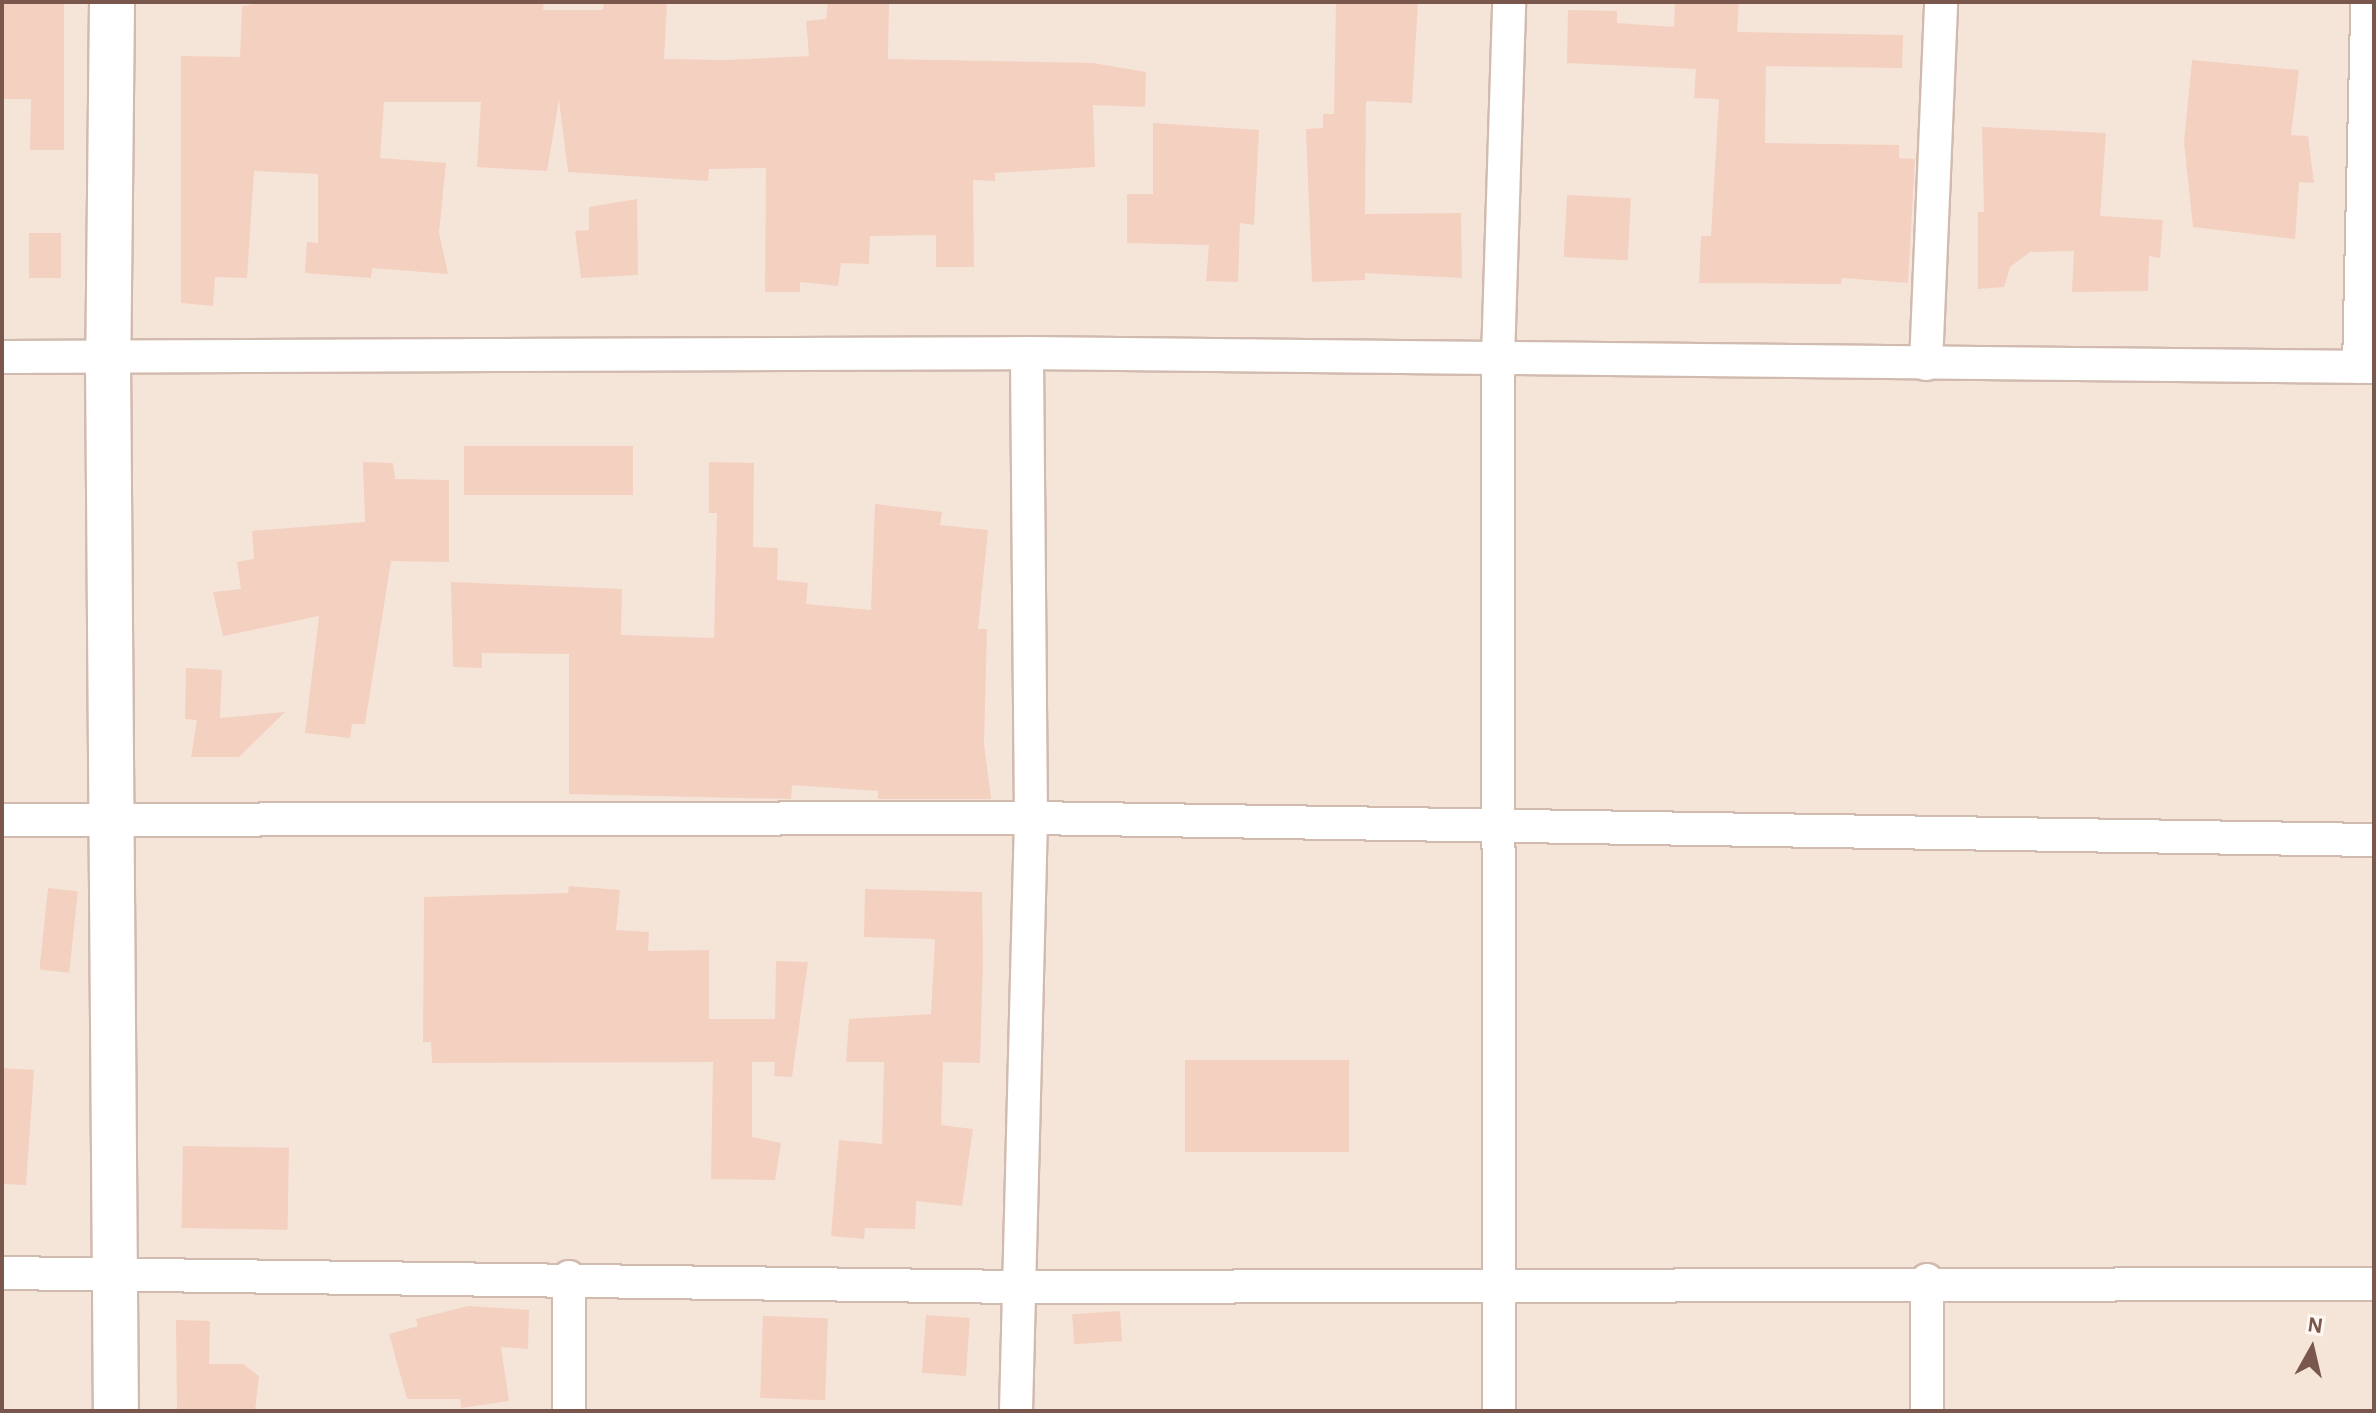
<!DOCTYPE html>
<style>
body{margin:0}
#map{position:relative;width:2376px;height:1413px;overflow:hidden;background:#fdf4ea;font-family:"Alegreya Sans",sans-serif}
div>[style]{position:absolute}
.residential>*{inset:0;background:#f5e5d8;transform-origin:0 0}
.building>*{inset:0;background:#f4d0c1;transform-origin:0 0}
.roads{filter:drop-shadow(2px 0 #d1baae) drop-shadow(-2px 0 #d1baae) drop-shadow(0 2px #d1baae) drop-shadow(0 -2px #d1baae)}
.street>*{height:32px;margin:-16px;padding:0 16px;transform-origin:16px;border-radius:16px;background:#fff}
.secondary>*{height:44px;margin:-22px;padding:0 22px;transform-origin:22px;border-radius:22px;background:#fff}
span{translate:-50% -50%;white-space:nowrap;text-align:center;line-height:1.15;-webkit-text-stroke:7px #fff8f2;paint-order:stroke}
.frame{position:absolute;inset:0;border:4px solid #7a574c;pointer-events:none}
.north{position:absolute;left:2272px;top:1309px;width:80px;height:80px;-webkit-text-stroke:6px #fff8f2;paint-order:stroke;rotate:8deg;font-size:22px;font-weight:700;line-height:32px;text-align:center;color:#7a574c}
.north::after{content:'';display:block;margin:auto;width:28px;height:36px;background:#7a574c;clip-path:polygon(50% 0,100% 100%,50% 72%,0 100%)}
</style>
<div id="map">
<div class="residential">
<div style="left:2px;top:2px;width:2372px;height:1409px"></div>
</div>
<div class="building">
<div style="clip-path:polygon(2px 2px,64px 2px,64px 150px,30px 150px,31px 99px,2px 99px)"></div>
<div style="clip-path:polygon(267px 2px,544px 2px,543px 10px,603px 10px,604px 2px,667px 2px,664px 59px,726px 60px,809px 56px,806px 21px,826px 19px,828px 2px,889px 2px,888px 59px,1093px 63px,1146px 72px,1145px 107px,1093px 105px,1095px 167px,995px 173px,995px 181px,973px 180px,974px 267px,936px 267px,936px 235px,870px 236px,869px 264px,841px 263px,838px 286px,800px 282px,800px 292px,765px 292px,766px 168px,709px 169px,708px 181px,568px 172px,559px 100px,547px 171px,477px 167px,481px 102px,384px 102px,380px 158px,446px 163px,439px 233px,448px 274px,372px 268px,371px 278px,305px 273px,307px 242px,318px 243px,318px 174px,254px 171px,247px 278px,215px 277px,213px 306px,181px 303px,181px 56px,240px 57px,242px 6px)"></div>
<div style="clip-path:polygon(1336px 2px,1418px 2px,1412px 103px,1366px 101px,1365px 214px,1461px 213px,1462px 278px,1365px 273px,1365px 280px,1312px 282px,1306px 129px,1323px 128px,1323px 114px,1334px 114px)"></div>
<div style="clip-path:polygon(1675px 2px,1739px 2px,1737px 32px,1903px 35px,1902px 68px,1766px 66px,1765px 143px,1899px 145px,1899px 158px,1915px 159px,1908px 283px,1842px 278px,1841px 284px,1699px 283px,1701px 236px,1711px 236px,1719px 99px,1694px 98px,1696px 69px,1567px 63px,1568px 10px,1617px 11px,1617px 23px,1674px 27px)"></div>
<div style="clip-path:polygon(2192px 60px,2299px 70px,2291px 135px,2308px 136px,2314px 183px,2299px 182px,2295px 239px,2193px 227px,2184px 142px)"></div>
<div style="clip-path:polygon(1153px 123px,1259px 130px,1254px 225px,1240px 223px,1238px 282px,1206px 281px,1209px 245px,1127px 243px,1127px 194px,1153px 194px)"></div>
<div style="clip-path:polygon(1982px 127px,2106px 133px,2100px 216px,2163px 220px,2160px 258px,2149px 256px,2148px 291px,2072px 292px,2074px 251px,2030px 252px,2010px 267px,2004px 287px,1978px 289px,1978px 212px,1984px 212px)"></div>
<div style="left:1567px;top:195px;width:64px;height:62px;rotate:3deg"></div>
<div style="clip-path:polygon(637px 199px,638px 275px,581px 278px,575px 231px,589px 230px,589px 207px)"></div>
<div style="left:29px;top:233px;width:32px;height:45px"></div>
<div style="left:464px;top:446px;width:169px;height:49px"></div>
<div style="clip-path:polygon(363px 462px,393px 463px,395px 479px,449px 480px,449px 562px,391px 561px,365px 724px,352px 724px,350px 738px,305px 733px,319px 616px,223px 636px,213px 592px,241px 589px,237px 562px,254px 559px,252px 531px,365px 522px)"></div>
<div style="clip-path:polygon(709px 462px,754px 463px,753px 547px,778px 548px,777px 580px,808px 583px,806px 604px,871px 610px,875px 504px,942px 512px,940px 525px,988px 530px,978px 629px,987px 629px,984px 744px,991px 799px,878px 799px,878px 791px,792px 785px,791px 799px,569px 794px,569px 654px,482px 653px,482px 668px,453px 667px,451px 582px,622px 589px,621px 635px,714px 638px,717px 513px,709px 513px)"></div>
<div style="clip-path:polygon(186px 668px,222px 670px,220px 718px,285px 712px,239px 757px,191px 757px,197px 720px,185px 719px)"></div>
<div style="clip-path:polygon(569px 886px,620px 890px,616px 930px,649px 932px,648px 951px,709px 950px,709px 1019px,775px 1019px,776px 961px,808px 962px,792px 1077px,774px 1076px,775px 1062px,752px 1062px,752px 1137px,781px 1143px,775px 1180px,711px 1179px,713px 1062px,432px 1063px,431px 1042px,423px 1042px,424px 897px,568px 893px)"></div>
<div style="left:48px;top:888px;width:30px;height:82px;rotate:6deg"></div>
<div style="clip-path:polygon(865px 889px,982px 892px,983px 960px,980px 1063px,943px 1062px,941px 1125px,973px 1129px,962px 1206px,916px 1201px,915px 1229px,865px 1228px,864px 1239px,831px 1236px,839px 1140px,882px 1144px,884px 1062px,846px 1062px,849px 1019px,931px 1014px,935px 939px,864px 937px)"></div>
<div style="left:1185px;top:1060px;width:164px;height:92px"></div>
<div style="clip-path:polygon(2px 1068px,34px 1070px,26px 1185px,2px 1184px)"></div>
<div style="left:183px;top:1146px;width:106px;height:82px;rotate:1deg"></div>
<div style="clip-path:polygon(468px 1306px,529px 1310px,528px 1349px,501px 1347px,509px 1401px,461px 1408px,460px 1399px,407px 1399px,389px 1334px,418px 1326px,416px 1319px)"></div>
<div style="left:1120px;top:1311px;width:30px;height:48px;rotate:86deg"></div>
<div style="left:926px;top:1315px;width:44px;height:58px;rotate:4deg"></div>
<div style="left:763px;top:1316px;width:65px;height:82px;rotate:2deg"></div>
<div style="clip-path:polygon(176px 1320px,210px 1321px,209px 1364px,243px 1364px,259px 1376px,255px 1411px,177px 1411px)"></div>
</div>
<div class="roads">
<div class="street">
<div style="left:2px;top:357px;width:1025px;rotate:-0.22deg"></div>
<div style="left:1027px;top:353px;width:1347px;rotate:0.6deg"></div>
<div style="left:1926px;top:364px;width:362px;rotate:-87.6deg"></div>
<div style="left:2359px;top:367px;width:365px;rotate:-88.7deg"></div>
<div style="left:2px;top:820px;width:1029px;rotate:-0.11deg"></div>
<div style="left:1031px;top:818px;width:1343px;rotate:0.94deg"></div>
<div style="left:2px;top:1273px;width:1013px;rotate:0.79deg"></div>
<div style="left:1015px;top:1287px;width:1359px;rotate:-0.13deg"></div>
<div style="left:569px;top:1277px;width:134px;rotate:90deg"></div>
<div style="left:1927px;top:1280px;width:131px;rotate:90deg"></div>
<div style="left:1016px;top:1411px;width:593px;rotate:-88.55deg"></div>
<div style="left:1031px;top:818px;width:465px;rotate:-90.5deg"></div>
<div style="left:1499px;top:1411px;width:1052px;rotate:-90.05deg"></div>
<div style="left:1498px;top:359px;width:357px;rotate:-88.2deg"></div>
</div>
<div class="secondary">
<div style="left:112px;top:2px;width:355px;rotate:90.6deg"></div>
<div style="left:108px;top:357px;width:1054px;rotate:89.57deg"></div>
</div>
</div>
<div class="frame"></div>
<div class="north">N</div>
</div>
